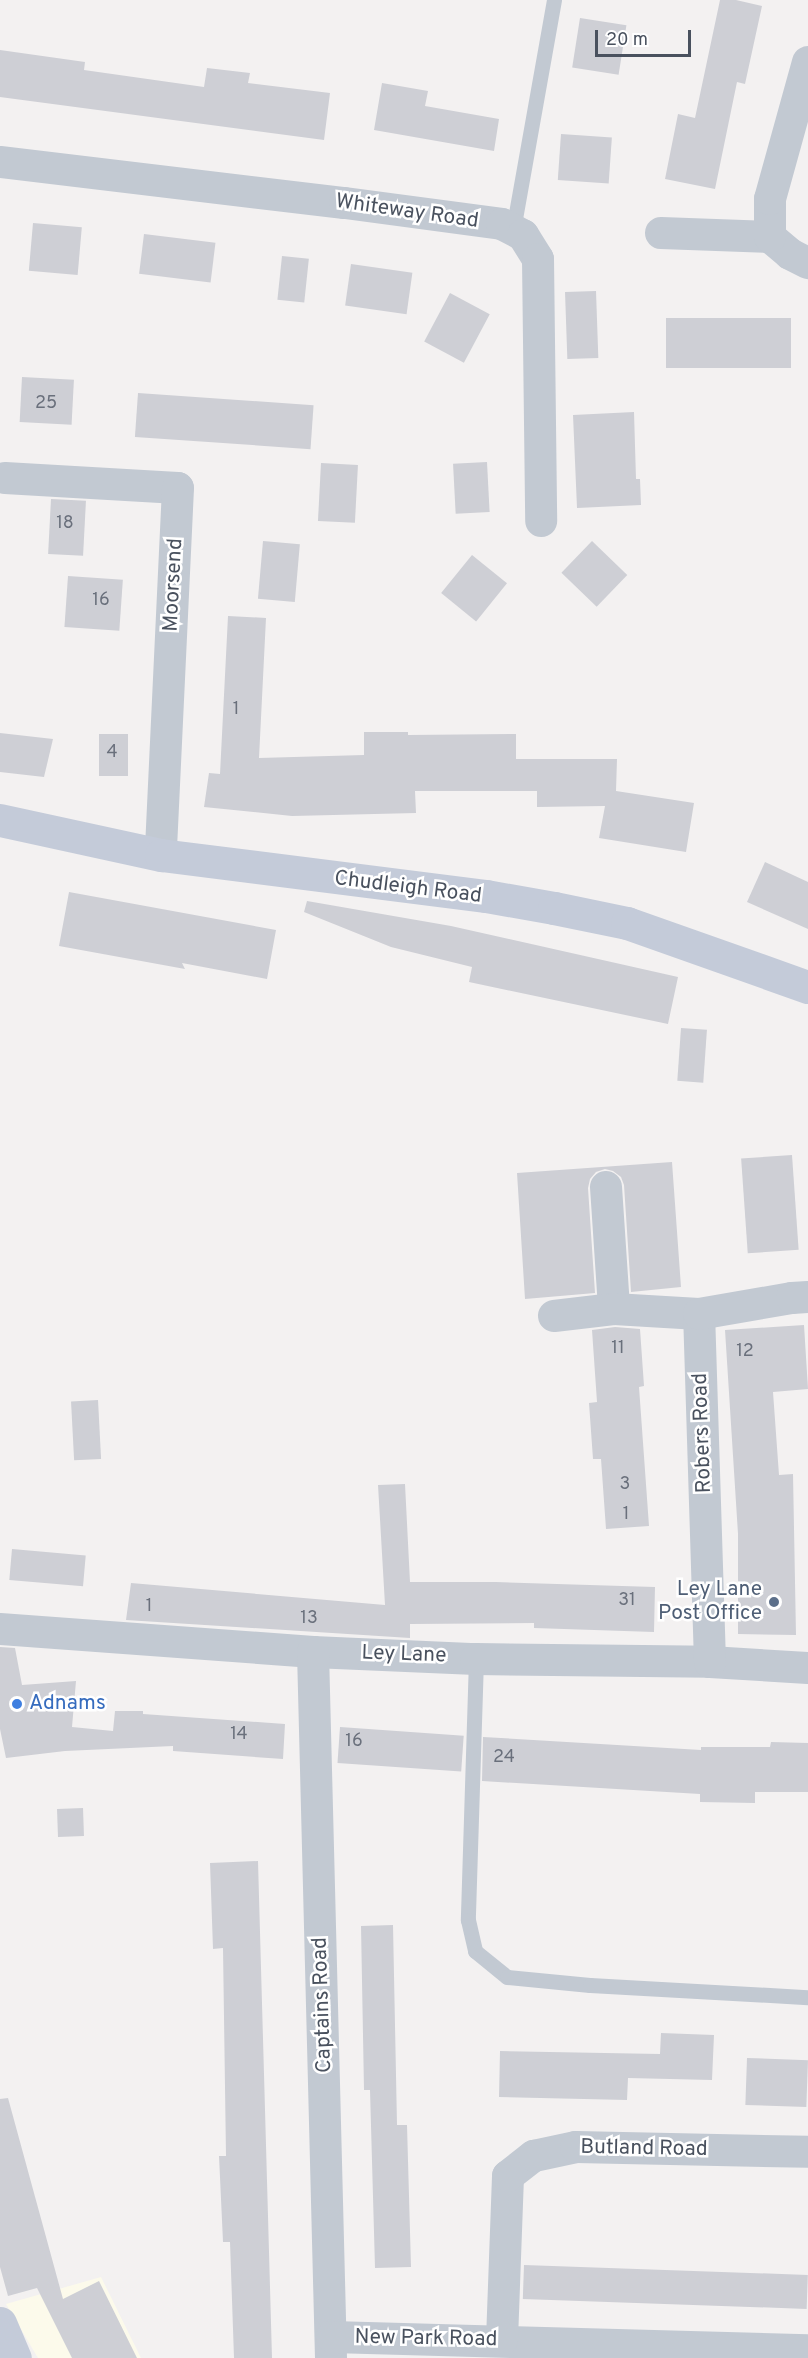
<!DOCTYPE html>
<style>
body{margin:0}
#map{position:relative;width:808px;height:2358px;overflow:hidden;background:#f3f1f1;font-family:Overpass,sans-serif}
div>[style]{position:absolute}
.commercial>*{inset:0;background:#fcfaeb}
.building>*{inset:0;background:#cecfd5;transform-origin:0 0}
.lane>*{height:15px;margin:-7.5px;padding:0 7.5px;transform-origin:7.5px;border-radius:7.5px;background:#c2c9d2}
.street>*{height:32px;margin:-16px;padding:0 16px;transform-origin:16px;border-radius:16px;background:#c2c9d2}
.secondary>*{height:33px;margin:-16.5px;padding:0 16.5px;transform-origin:16.5px;border-radius:16.5px;background:#c4cbd9}
.dots>*{width:16px;height:16px;translate:-50% -50%;box-sizing:border-box;border:3px solid #fff;border-radius:50%}
span{translate:-50% -50%;white-space:nowrap;text-align:center;line-height:1.15;-webkit-text-stroke:5px #fff;paint-order:stroke}
.number-label{font-size:18px;color:#6a707c}
.number-label span{-webkit-text-stroke-width:0}
.street-label{font-size:21px;color:#49515e}
.service-label{font-size:21px;color:#4e5e75}
.right{translate:-100% -50%;text-align:right}
.shop-label{font-size:21px;color:#366cbe}
.left{translate:0 -50%;text-align:left}
.scale{position:absolute;left:595px;top:30px;width:96px;height:27px;box-sizing:border-box;border:3px solid #49515e;border-top:0;padding-left:8px;font-size:18px;line-height:21px;white-space:nowrap;color:#49515e;-webkit-text-stroke:4px #fff;paint-order:stroke}
</style>
<div id="map">
<div class="commercial">
<div style="clip-path:polygon(101px 2277px,141px 2358px,38px 2358px,6px 2304px)"></div>
</div>
<div class="building">
<div style="clip-path:polygon(720px 0,736px 0,762px 6px,745px 84px,737px 82px,715px 189px,665px 179px,678px 114px,695px 118px)"></div>
<div style="left:580px;top:18px;width:47px;height:50px;rotate:9deg"></div>
<div style="clip-path:polygon(0 50px,85px 62px,84px 70px,204px 87px,207px 68px,250px 73px,248px 83px,330px 93px,324px 140px,0 97px)"></div>
<div style="clip-path:polygon(382px 83px,428px 91px,425px 106px,499px 119px,494px 151px,374px 130px)"></div>
<div style="left:561px;top:134px;width:51px;height:46px;rotate:4deg"></div>
<div style="left:33px;top:223px;width:49px;height:48px;rotate:5deg"></div>
<div style="left:144px;top:234px;width:72px;height:40px;rotate:7deg"></div>
<div style="left:282px;top:256px;width:27px;height:44px;rotate:6deg"></div>
<div style="left:351px;top:264px;width:62px;height:42px;rotate:8deg"></div>
<div style="left:596px;top:291px;width:67px;height:31px;rotate:88deg"></div>
<div style="left:450px;top:293px;width:45px;height:55px;rotate:28deg"></div>
<div style="left:666px;top:318px;width:125px;height:50px"></div>
<div style="left:22px;top:377px;width:52px;height:45px;rotate:3deg"></div>
<div style="left:138px;top:393px;width:176px;height:44px;rotate:4deg"></div>
<div style="clip-path:polygon(634px 412px,636px 479px,640px 479px,641px 505px,577px 508px,573px 415px)"></div>
<div style="left:487px;top:462px;width:50px;height:34px;rotate:87deg"></div>
<div style="left:321px;top:463px;width:37px;height:58px;rotate:3deg"></div>
<div style="left:51px;top:499px;width:35px;height:55px;rotate:3deg"></div>
<div style="left:263px;top:541px;width:37px;height:58px;rotate:5deg"></div>
<div style="left:592px;top:541px;width:49px;height:44px;rotate:44deg"></div>
<div style="left:472px;top:555px;width:45px;height:49px;rotate:39deg"></div>
<div style="left:68px;top:576px;width:55px;height:51px;rotate:4deg"></div>
<div style="clip-path:polygon(228px 616px,266px 618px,259px 758px,364px 755px,364px 732px,408px 732px,408px 735px,516px 734px,516px 759px,617px 759px,616px 791px,694px 803px,686px 852px,599px 838px,605px 806px,537px 807px,537px 791px,415px 791px,416px 813px,292px 816px,204px 807px,209px 773px,220px 774px)"></div>
<div style="clip-path:polygon(0 733px,53px 739px,44px 777px,0 772px)"></div>
<div style="left:99px;top:734px;width:29px;height:42px"></div>
<div style="clip-path:polygon(765px 862px,808px 882px,808px 929px,747px 902px)"></div>
<div style="clip-path:polygon(69px 892px,276px 930px,267px 979px,182px 963px,185px 969px,59px 946px)"></div>
<div style="clip-path:polygon(307px 901px,451px 926px,678px 977px,668px 1024px,469px 982px,472px 967px,391px 947px,304px 912px)"></div>
<div style="left:681px;top:1028px;width:26px;height:53px;rotate:4deg"></div>
<div style="left:792px;top:1155px;width:95px;height:51px;rotate:86deg"></div>
<div style="clip-path:polygon(672px 1162px,681px 1287px,631px 1292px,624px 1185px,621px 1177px,613px 1171px,605px 1169px,596px 1172px,590px 1179px,588px 1188px,595px 1293px,525px 1299px,517px 1173px)"></div>
<div style="clip-path:polygon(804px 1325px,808px 1389px,773px 1392px,779px 1475px,793px 1474px,796px 1635px,738px 1634px,738px 1534px,725px 1330px)"></div>
<div style="clip-path:polygon(615px 1327px,640px 1329px,644px 1386px,639px 1387px,649px 1526px,606px 1529px,601px 1459px,593px 1459px,589px 1403px,597px 1402px,592px 1330px)"></div>
<div style="left:98px;top:1400px;width:59px;height:27px;rotate:87deg"></div>
<div style="clip-path:polygon(405px 1484px,410px 1582px,496px 1582px,655px 1587px,654px 1632px,534px 1628px,534px 1623px,410px 1624px,410px 1638px,126px 1620px,131px 1583px,385px 1605px,378px 1485px)"></div>
<div style="left:12px;top:1549px;width:74px;height:31px;rotate:5deg"></div>
<div style="clip-path:polygon(0 1647px,15px 1648px,22px 1685px,76px 1681px,72px 1727px,113px 1731px,115px 1711px,143px 1711px,143px 1714px,285px 1724px,283px 1759px,173px 1751px,173px 1746px,65px 1751px,6px 1758px,0 1729px)"></div>
<div style="left:340px;top:1727px;width:124px;height:36px;rotate:4deg"></div>
<div style="clip-path:polygon(483px 1737px,701px 1750px,701px 1747px,770px 1747px,771px 1742px,808px 1743px,808px 1792px,755px 1792px,755px 1803px,700px 1802px,700px 1794px,482px 1781px)"></div>
<div style="left:83px;top:1808px;width:28px;height:26px;rotate:88deg"></div>
<div style="clip-path:polygon(258px 1861px,272px 2358px,234px 2358px,230px 2242px,223px 2242px,219px 2156px,226px 2156px,223px 1948px,213px 1949px,210px 1863px)"></div>
<div style="clip-path:polygon(393px 1925px,397px 2125px,407px 2125px,411px 2267px,375px 2268px,370px 2090px,364px 2090px,361px 1926px)"></div>
<div style="clip-path:polygon(661px 2033px,714px 2035px,712px 2080px,628px 2078px,627px 2100px,499px 2097px,500px 2051px,660px 2054px)"></div>
<div style="left:747px;top:2058px;width:61px;height:47px;rotate:2deg"></div>
<div style="clip-path:polygon(8px 2098px,63px 2299px,99px 2281px,137px 2358px,72px 2358px,37px 2288px,8px 2296px,0 2267px,0 2099px)"></div>
<div style="left:524px;top:2265px;width:284px;height:34px;rotate:2deg"></div>
</div>
<div class="lane">
<div style="left:513px;top:230px;width:234px;rotate:-79.9deg"></div>
<div style="left:476px;top:1659px;width:261px;rotate:91.8deg"></div>
<div style="left:468px;top:1920px;width:32px;rotate:77deg"></div>
<div style="left:475px;top:1951px;width:41px;rotate:39.1deg"></div>
<div style="left:507px;top:1977px;width:83px;rotate:5.5deg"></div>
<div style="left:590px;top:1985px;width:218px;rotate:3.2deg"></div>
</div>
<div class="street">
<div style="left:0;top:162px;width:347px;rotate:6.8deg"></div>
<div style="left:345px;top:203px;width:158px;rotate:7.6deg"></div>
<div style="left:502px;top:224px;width:24px;rotate:28deg"></div>
<div style="left:523px;top:235px;width:28px;rotate:58deg"></div>
<div style="left:538px;top:259px;width:262px;rotate:89.3deg"></div>
<div style="left:661px;top:233px;width:109px;rotate:2.1deg"></div>
<div style="left:770px;top:237px;width:26px;rotate:40deg"></div>
<div style="left:790px;top:254px;width:20px;rotate:27deg"></div>
<div style="left:770px;top:237px;width:38px;rotate:-90deg"></div>
<div style="left:770px;top:199px;width:142px;rotate:-74.5deg"></div>
<div style="left:5px;top:478px;width:173px;rotate:3.3deg"></div>
<div style="left:178px;top:488px;width:367px;rotate:92.7deg"></div>
<div style="left:606px;top:1187px;width:122px;rotate:86.2deg"></div>
<div style="left:554px;top:1316px;width:60px;rotate:-6.7deg"></div>
<div style="left:614px;top:1309px;width:85px;rotate:3.4deg"></div>
<div style="left:0;top:1629px;width:314px;rotate:4.2deg"></div>
<div style="left:313px;top:1652px;width:163px;rotate:2.5deg"></div>
<div style="left:476px;top:1659px;width:234px;rotate:0.7deg"></div>
<div style="left:710px;top:1662px;width:98px;rotate:3.5deg"></div>
<div style="left:313px;top:1652px;width:706px;rotate:88.54deg"></div>
<div style="left:710px;top:1662px;width:348px;rotate:-91.8deg"></div>
<div style="left:699px;top:1314px;width:94px;rotate:-9.8deg"></div>
<div style="left:792px;top:1298px;width:16px;rotate:-4deg"></div>
<div style="left:332px;top:2337px;width:476px;rotate:1.6deg"></div>
<div style="left:502px;top:2340px;width:164px;rotate:-87.9deg"></div>
<div style="left:508px;top:2176px;width:33px;rotate:-38deg"></div>
<div style="left:534px;top:2156px;width:43px;rotate:-12.1deg"></div>
<div style="left:576px;top:2147px;width:232px;rotate:1.2deg"></div>
</div>
<div class="secondary">
<div style="left:0;top:820px;width:165px;rotate:12.3deg"></div>
<div style="left:161px;top:855px;width:328px;rotate:7.2deg"></div>
<div style="left:486px;top:896px;width:69px;rotate:10deg"></div>
<div style="left:554px;top:908px;width:75px;rotate:11.6deg"></div>
<div style="left:627px;top:923px;width:192px;rotate:19.5deg"></div>
<div style="left:0;top:2323px;width:38px;rotate:67deg"></div>
</div>
<div class="dots">
<div style="left:774px;top:1602px;background:#5c6f8a"></div>
<div style="left:17px;top:1704px;background:#3f7fe0"></div>
</div>
<div class="number-label">
<span style="left:46px;top:404px">25</span>
<span style="left:65px;top:524px">18</span>
<span style="left:101px;top:601px">16</span>
<span style="left:236px;top:710px">1</span>
<span style="left:112px;top:753px">4</span>
<span style="left:618px;top:1349px">11</span>
<span style="left:745px;top:1352px">12</span>
<span style="left:625px;top:1485px">3</span>
<span style="left:626px;top:1515px">1</span>
<span style="left:627px;top:1601px">31</span>
<span style="left:149px;top:1607px">1</span>
<span style="left:309px;top:1619px">13</span>
<span style="left:239px;top:1735px">14</span>
<span style="left:354px;top:1742px">16</span>
<span style="left:504px;top:1758px">24</span>
</div>
<div class="street-label">
<span style="left:407px;top:212px;rotate:8deg">Whiteway Road</span>
<span style="left:174px;top:585px;rotate:-87deg">Moorsend</span>
<span style="left:408px;top:888px;rotate:7deg">Chudleigh Road</span>
<span style="left:703px;top:1433px;rotate:-92deg">Robers Road</span>
<span style="left:404px;top:1655px;rotate:2deg">Ley Lane</span>
<span style="left:323px;top:2005px;rotate:-92deg">Captains Road</span>
<span style="left:644px;top:2149px;rotate:1deg">Butland Road</span>
<span style="left:426px;top:2339px;rotate:1deg">New Park Road</span>
</div>
<div class="service-label">
<span class="right" style="left:762px;top:1602px">Ley Lane<br>Post Office</span>
</div>
<div class="shop-label">
<span class="left" style="left:29px;top:1704px">Adnams</span>
</div>
<div class="scale">20 m</div>
</div>
